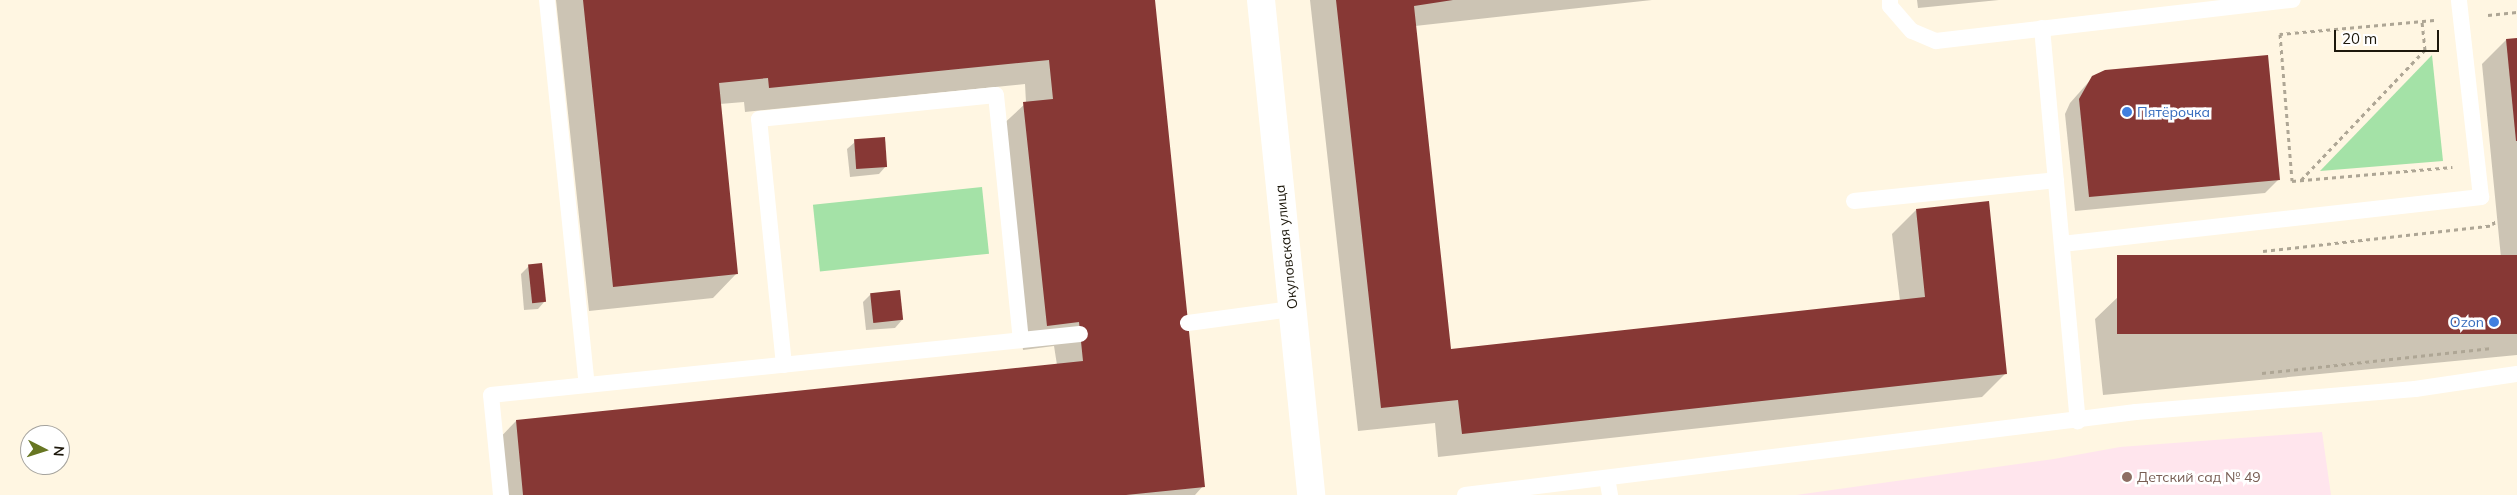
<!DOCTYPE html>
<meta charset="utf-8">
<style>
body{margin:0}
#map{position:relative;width:2517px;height:495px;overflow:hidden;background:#fff6e2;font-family:Mulish,sans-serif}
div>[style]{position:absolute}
.education>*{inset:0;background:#ffe5ed}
.green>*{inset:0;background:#a4e2a7;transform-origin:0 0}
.shadow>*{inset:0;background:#0003}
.building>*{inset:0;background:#873835;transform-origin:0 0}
.path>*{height:3px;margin-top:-1.5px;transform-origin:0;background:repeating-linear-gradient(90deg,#aea695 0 4px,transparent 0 8px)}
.service>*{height:16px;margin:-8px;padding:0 8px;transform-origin:8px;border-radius:8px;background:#fff}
.minor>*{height:28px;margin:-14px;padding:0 14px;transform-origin:14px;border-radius:14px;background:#fff}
.dots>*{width:14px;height:14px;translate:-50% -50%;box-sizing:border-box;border:2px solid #fff;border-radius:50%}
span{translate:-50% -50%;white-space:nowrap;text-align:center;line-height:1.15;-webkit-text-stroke:5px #fff;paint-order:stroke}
.shop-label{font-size:14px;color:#366cbe}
.left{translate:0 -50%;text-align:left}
.right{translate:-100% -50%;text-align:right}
.street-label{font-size:14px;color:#1d180c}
.education-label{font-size:14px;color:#785e54}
.north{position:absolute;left:20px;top:425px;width:50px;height:50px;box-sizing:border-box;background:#fff;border:1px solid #a5a39e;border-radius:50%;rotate:95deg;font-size:14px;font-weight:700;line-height:20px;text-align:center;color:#1d180c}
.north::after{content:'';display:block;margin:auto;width:18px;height:22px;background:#677622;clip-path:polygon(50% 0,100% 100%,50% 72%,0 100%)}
.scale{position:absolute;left:2334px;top:30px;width:105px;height:22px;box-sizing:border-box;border:2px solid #1d180c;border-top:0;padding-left:6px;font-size:15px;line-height:18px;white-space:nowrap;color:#1d180c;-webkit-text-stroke:4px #fff;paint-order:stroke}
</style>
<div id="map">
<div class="education">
<div style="clip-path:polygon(2322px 432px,2331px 495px,1796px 495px,2054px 459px,2120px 447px)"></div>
</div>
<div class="green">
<div style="clip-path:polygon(2432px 55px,2443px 161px,2320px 171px)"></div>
<div style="left:982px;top:187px;width:67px;height:170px;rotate:84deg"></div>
</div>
<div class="shadow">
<div style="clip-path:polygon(556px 0,1153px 0,1203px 486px,1195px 495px,496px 495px,492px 446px,516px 421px,1057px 365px,1054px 346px,1023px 350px,999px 128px,1026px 103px,1025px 84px,745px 112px,744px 102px,720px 104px,737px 273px,713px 298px,589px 311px)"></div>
<div style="clip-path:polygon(1310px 0,1652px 0,1415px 26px,1450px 351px,1900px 301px,1892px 234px,1916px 210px,2006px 373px,1982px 397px,1438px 457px,1435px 423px,1358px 431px)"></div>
<div style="clip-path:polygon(1917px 0,1999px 0,1918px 8px)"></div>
<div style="clip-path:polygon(2517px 39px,2517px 355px,2103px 395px,2095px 319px,2120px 295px,2501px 258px,2482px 64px,2506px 40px)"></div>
<div style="clip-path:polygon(2093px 77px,2279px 179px,2265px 193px,2075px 211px,2065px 114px,2070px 103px)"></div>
<div style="clip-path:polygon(855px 142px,886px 166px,879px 174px,850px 177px,847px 149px)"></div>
<div style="clip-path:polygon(529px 266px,545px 301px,538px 309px,524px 310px,521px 274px)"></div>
<div style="clip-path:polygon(871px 294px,902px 320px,895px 328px,866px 330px,863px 302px)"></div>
</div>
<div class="building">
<div style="clip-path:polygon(583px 0,1155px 0,1205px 487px,1126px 495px,523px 495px,516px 420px,1083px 361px,1079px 322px,1047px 326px,1023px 102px,1053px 99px,1049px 60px,769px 88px,768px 78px,719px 83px,738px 274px,613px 287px)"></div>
<div style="clip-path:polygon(1336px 0,1453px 0,1414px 6px,1451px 349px,1925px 297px,1916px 209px,1989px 201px,2007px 374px,1462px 434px,1458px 400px,1381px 408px)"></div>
<div style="clip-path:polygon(2517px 38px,2517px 141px,2516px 141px,2506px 39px)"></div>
<div style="clip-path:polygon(2268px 55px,2280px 180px,2089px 197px,2079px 99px,2092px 76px,2105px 70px)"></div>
<div style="left:885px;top:137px;width:30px;height:31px;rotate:86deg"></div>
<div style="left:2517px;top:255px;width:79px;height:400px;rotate:90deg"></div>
<div style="left:542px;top:263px;width:39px;height:14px;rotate:84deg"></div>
<div style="left:900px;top:290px;width:30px;height:30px;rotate:84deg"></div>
</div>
<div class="path">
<div style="left:2488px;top:15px;width:29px;rotate:-6deg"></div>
<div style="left:2434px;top:20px;width:155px;rotate:174.8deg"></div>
<div style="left:2280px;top:34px;width:147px;rotate:85.3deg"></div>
<div style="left:2292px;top:181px;width:161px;rotate:-5deg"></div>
<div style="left:2301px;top:180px;width:180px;rotate:-46.4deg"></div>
<div style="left:2425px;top:50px;width:29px;rotate:-96deg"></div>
<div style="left:2263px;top:251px;width:232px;rotate:-6.4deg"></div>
<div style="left:2494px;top:225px;width:6px;rotate:-99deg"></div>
<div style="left:2262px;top:373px;width:231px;rotate:-6.2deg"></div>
</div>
<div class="service">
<div style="left:547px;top:0;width:387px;rotate:84.1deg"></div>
<div style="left:1890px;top:0;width:6px;rotate:90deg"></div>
<div style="left:1890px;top:6px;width:33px;rotate:49deg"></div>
<div style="left:1912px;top:31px;width:26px;rotate:23deg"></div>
<div style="left:1936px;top:41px;width:359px;rotate:-6.6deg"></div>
<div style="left:2042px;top:28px;width:395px;rotate:84.8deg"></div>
<div style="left:1854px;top:201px;width:203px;rotate:-5.9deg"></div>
<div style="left:2062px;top:244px;width:422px;rotate:-6.4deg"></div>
<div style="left:2481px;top:197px;width:198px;rotate:-96.4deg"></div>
<div style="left:1188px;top:323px;width:105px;rotate:-7.7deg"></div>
<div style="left:784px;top:365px;width:247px;rotate:-95.8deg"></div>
<div style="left:759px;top:119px;width:238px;rotate:-5.8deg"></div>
<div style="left:996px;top:95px;width:246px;rotate:84.2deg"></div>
<div style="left:1607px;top:478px;width:17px;rotate:80deg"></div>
<div style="left:501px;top:495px;width:100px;rotate:-95.7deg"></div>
<div style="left:491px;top:395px;width:592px;rotate:-5.91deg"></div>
<div style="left:1465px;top:495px;width:676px;rotate:-7.05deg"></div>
<div style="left:2136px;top:412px;width:280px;rotate:-4.7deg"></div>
<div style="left:2415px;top:389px;width:103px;rotate:-8.4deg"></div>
</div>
<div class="minor">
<div style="left:1261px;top:0;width:498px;rotate:84.2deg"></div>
</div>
<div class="dots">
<div style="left:2127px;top:112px;background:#3f7fe0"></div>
<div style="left:2494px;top:322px;background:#3f7fe0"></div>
<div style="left:2127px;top:477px;background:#8d6e63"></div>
</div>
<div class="shop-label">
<span class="left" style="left:2137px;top:112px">Пятёрочка</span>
<span class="right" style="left:2484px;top:322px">Ozon</span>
</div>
<div class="street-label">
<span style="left:1286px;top:247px;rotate:-96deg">Окуловская улица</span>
</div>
<div class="education-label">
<span class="left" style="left:2137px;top:477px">Детский сад № 49</span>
</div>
<div class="north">N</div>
<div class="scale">20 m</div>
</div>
